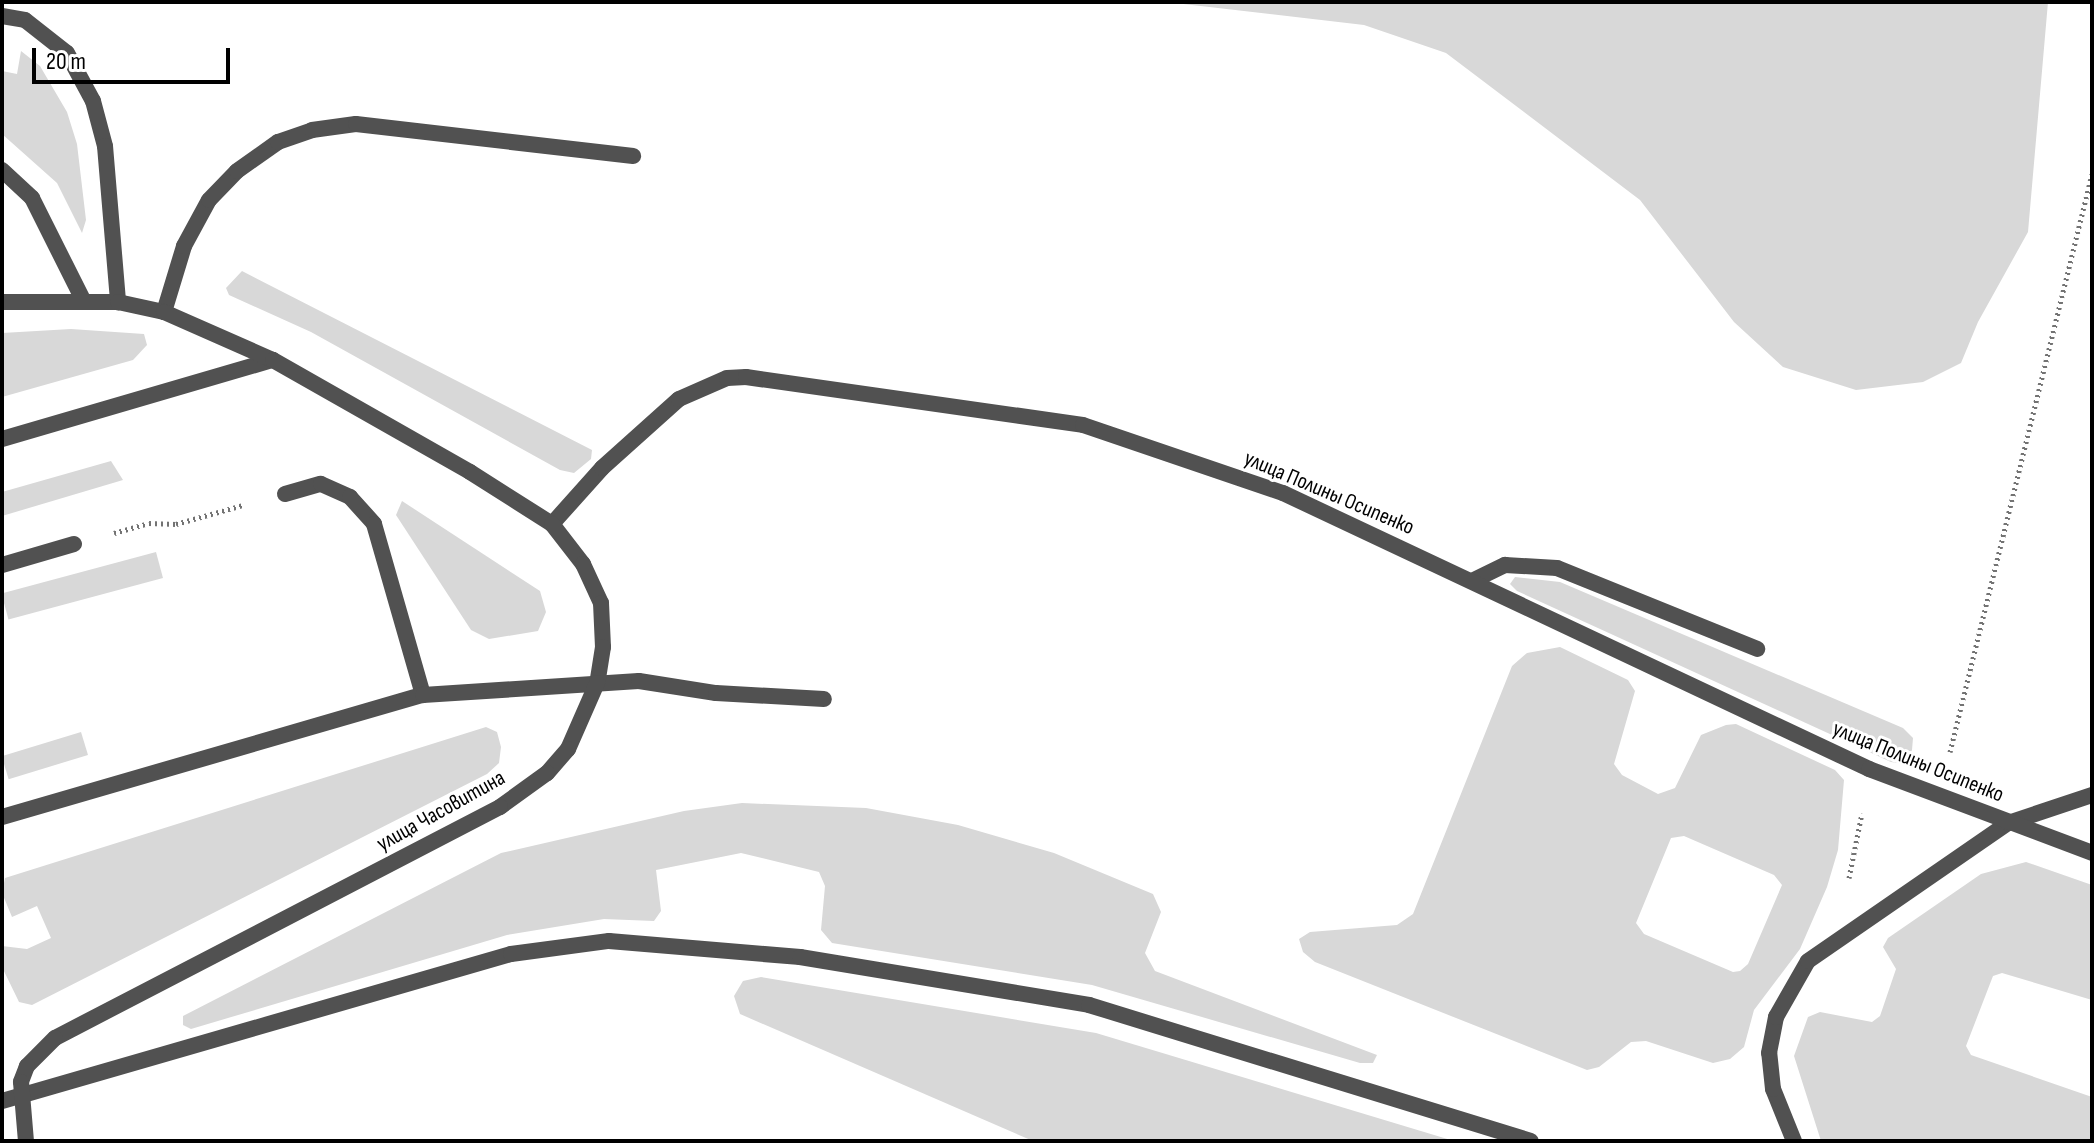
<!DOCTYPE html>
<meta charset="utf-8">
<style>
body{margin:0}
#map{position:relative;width:2094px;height:1143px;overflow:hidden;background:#fff;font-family:"Sofia Sans Condensed",sans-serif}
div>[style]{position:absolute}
.green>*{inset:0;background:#d8d8d8;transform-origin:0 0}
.path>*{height:5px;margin-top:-2.5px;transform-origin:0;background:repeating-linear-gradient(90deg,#737373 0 2px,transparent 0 6px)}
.service>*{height:16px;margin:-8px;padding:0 8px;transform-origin:8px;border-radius:8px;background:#515151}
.minor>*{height:16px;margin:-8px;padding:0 8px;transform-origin:8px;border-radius:8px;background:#515151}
.tertiary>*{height:16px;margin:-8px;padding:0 8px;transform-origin:8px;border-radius:8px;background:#515151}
span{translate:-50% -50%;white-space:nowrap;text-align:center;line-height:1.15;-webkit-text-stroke:6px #fff;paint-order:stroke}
.street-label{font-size:22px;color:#000}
.frame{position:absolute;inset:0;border:4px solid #000;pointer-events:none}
.scale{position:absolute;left:32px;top:48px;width:198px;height:36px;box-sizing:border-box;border:4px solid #000;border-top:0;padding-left:10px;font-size:24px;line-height:28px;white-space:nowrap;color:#000;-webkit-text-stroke:6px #fff;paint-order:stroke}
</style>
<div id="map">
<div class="green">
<div style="clip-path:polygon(1166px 2px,2048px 2px,2028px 232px,1978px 322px,1961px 363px,1923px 382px,1856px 390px,1783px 367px,1734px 322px,1640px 200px,1446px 53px,1364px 25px)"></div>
<div style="clip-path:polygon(21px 51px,40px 66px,67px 112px,77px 144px,86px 220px,82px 233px,57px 183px,2px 134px,2px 71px,17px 74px)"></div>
<div style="clip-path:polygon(242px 271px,592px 450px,591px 459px,574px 473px,560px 470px,311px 332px,229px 295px,226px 288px)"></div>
<div style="clip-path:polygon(71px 329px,144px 334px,147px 345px,133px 360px,2px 397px,2px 333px)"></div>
<div style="clip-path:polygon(111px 461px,123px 480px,2px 516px,2px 492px)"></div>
<div style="clip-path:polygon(402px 501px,540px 591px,546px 612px,538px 631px,489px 639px,471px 630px,396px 515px)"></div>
<div style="left:156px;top:552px;width:27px;height:160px;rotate:75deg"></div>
<div style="clip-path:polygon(1515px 577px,1560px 582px,1903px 728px,1913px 738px,1912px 750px,1905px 764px,1891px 762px,1517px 591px,1510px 584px)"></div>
<div style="clip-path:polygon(evenodd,1560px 647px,1628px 680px,1635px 691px,1614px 764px,1622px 775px,1658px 794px,1675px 788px,1701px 735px,1726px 725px,1736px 724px,1835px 770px,1844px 780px,1838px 850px,1827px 887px,1800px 949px,1754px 1010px,1744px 1047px,1730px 1059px,1713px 1063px,1646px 1041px,1631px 1042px,1599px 1067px,1587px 1070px,1315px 962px,1303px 952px,1299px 939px,1310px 932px,1397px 925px,1413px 914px,1512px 666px,1527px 653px,1560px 647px,1684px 836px,1774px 875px,1782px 885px,1748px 964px,1740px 971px,1733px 972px,1644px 934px,1636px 923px,1671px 838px,1684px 836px)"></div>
<div style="clip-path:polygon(486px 727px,497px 732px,501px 747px,499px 763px,487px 774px,32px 1005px,19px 1002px,2px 967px,2px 946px,27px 949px,51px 938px,37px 906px,12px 917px,2px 893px,5px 878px)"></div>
<div style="left:81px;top:732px;width:24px;height:83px;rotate:73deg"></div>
<div style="clip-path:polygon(742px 803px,866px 808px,958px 825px,1054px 853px,1153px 894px,1161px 912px,1145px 953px,1155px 971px,1377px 1055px,1373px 1063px,1360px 1063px,1092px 985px,832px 943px,821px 930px,825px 886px,819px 872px,741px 853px,656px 870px,661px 911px,654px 921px,604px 919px,507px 935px,191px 1029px,183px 1025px,183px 1016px,501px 853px,684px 811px)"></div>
<div style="clip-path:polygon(2026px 862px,2092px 885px,2092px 1000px,2002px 973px,1993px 976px,1966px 1046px,1971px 1055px,2092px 1097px,2092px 1141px,1821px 1141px,1794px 1056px,1808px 1017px,1820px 1012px,1872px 1022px,1880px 1016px,1896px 969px,1883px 947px,1888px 938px,1981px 874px)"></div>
<div style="clip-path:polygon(761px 977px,1096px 1033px,1454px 1141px,1033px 1141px,740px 1014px,734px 996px,743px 981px)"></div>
</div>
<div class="path">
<div style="left:114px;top:533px;width:36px;rotate:-16deg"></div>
<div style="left:149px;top:523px;width:27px;rotate:2deg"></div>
<div style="left:176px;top:524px;width:70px;rotate:-15.8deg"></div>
<div style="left:1950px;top:752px;width:595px;rotate:-76.2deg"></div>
<div style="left:1849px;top:878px;width:66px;rotate:-78.7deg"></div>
</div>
<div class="service">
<div style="left:2px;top:16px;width:23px;rotate:10deg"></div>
<div style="left:25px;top:20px;width:53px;rotate:38.2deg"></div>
<div style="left:67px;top:53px;width:55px;rotate:61.6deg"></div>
<div style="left:93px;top:101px;width:47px;rotate:75.1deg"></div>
<div style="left:105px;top:146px;width:157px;rotate:85.2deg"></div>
<div style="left:2px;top:170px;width:41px;rotate:43deg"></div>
<div style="left:32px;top:198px;width:114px;rotate:63.4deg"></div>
<div style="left:164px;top:312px;width:69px;rotate:-73.1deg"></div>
<div style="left:184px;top:246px;width:52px;rotate:-61.5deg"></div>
<div style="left:209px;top:200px;width:40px;rotate:-46deg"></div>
<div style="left:237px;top:171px;width:50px;rotate:-35.3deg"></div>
<div style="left:278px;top:142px;width:36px;rotate:-19deg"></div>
<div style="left:312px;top:130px;width:44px;rotate:-7.8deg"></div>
<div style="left:356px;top:124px;width:279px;rotate:6.6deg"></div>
<div style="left:2px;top:439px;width:282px;rotate:-16.3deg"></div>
<div style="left:285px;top:494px;width:37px;rotate:-16deg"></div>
<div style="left:321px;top:484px;width:32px;rotate:24deg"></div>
<div style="left:350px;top:497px;width:36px;rotate:48deg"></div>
<div style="left:374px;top:524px;width:178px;rotate:74deg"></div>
<div style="left:2px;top:565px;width:75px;rotate:-16.3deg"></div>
<div style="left:1472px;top:581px;width:37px;rotate:-26deg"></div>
<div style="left:1505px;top:565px;width:52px;rotate:3.3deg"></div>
<div style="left:1557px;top:568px;width:216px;rotate:22deg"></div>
<div style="left:2px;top:817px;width:438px;rotate:-16.2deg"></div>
<div style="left:423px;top:695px;width:216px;rotate:-3.7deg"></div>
<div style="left:639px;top:681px;width:78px;rotate:8.9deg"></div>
<div style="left:716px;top:693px;width:108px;rotate:3.2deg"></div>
<div style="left:2px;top:1101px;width:530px;rotate:-16.11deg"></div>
<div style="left:511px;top:954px;width:99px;rotate:-7.6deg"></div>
<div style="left:609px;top:941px;width:192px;rotate:4.8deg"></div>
<div style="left:800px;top:957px;width:293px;rotate:9.4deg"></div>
<div style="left:1089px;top:1005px;width:462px;rotate:17.1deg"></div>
<div style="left:1794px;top:1141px;width:56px;rotate:-112deg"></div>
<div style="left:1773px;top:1089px;width:36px;rotate:-96deg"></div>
<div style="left:1769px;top:1053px;width:37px;rotate:-79deg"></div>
<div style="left:1776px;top:1017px;width:64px;rotate:-60.3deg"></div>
<div style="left:1808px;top:961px;width:243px;rotate:-34.6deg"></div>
<div style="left:2008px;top:823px;width:89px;rotate:-18.4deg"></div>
</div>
<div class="minor">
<div style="left:552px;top:524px;width:75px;rotate:-48.2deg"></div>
<div style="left:602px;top:468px;width:103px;rotate:-41.9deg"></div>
<div style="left:679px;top:399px;width:52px;rotate:-23.6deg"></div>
<div style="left:727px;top:378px;width:19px;rotate:-3deg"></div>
<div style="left:746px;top:377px;width:340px;rotate:8.1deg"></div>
<div style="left:1083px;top:425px;width:211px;rotate:18.8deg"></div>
<div style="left:1283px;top:493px;width:648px;rotate:25.22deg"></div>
<div style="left:1869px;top:769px;width:238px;rotate:20.6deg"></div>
</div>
<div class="tertiary">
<div style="left:2px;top:302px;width:116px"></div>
<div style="left:118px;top:302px;width:47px;rotate:12.3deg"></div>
<div style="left:164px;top:312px;width:119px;rotate:23.8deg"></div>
<div style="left:273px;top:360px;width:227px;rotate:29.6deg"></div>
<div style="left:470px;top:472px;width:97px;rotate:32.4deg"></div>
<div style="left:552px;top:524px;width:51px;rotate:52.2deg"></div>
<div style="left:583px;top:564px;width:43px;rotate:65.2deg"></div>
<div style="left:601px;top:603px;width:44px;rotate:87.4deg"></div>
<div style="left:603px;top:647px;width:36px;rotate:99deg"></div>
<div style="left:597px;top:683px;width:72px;rotate:113.7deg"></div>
<div style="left:568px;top:749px;width:32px;rotate:131deg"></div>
<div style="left:547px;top:773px;width:58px;rotate:144.1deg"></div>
<div style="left:500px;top:807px;width:501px;rotate:152.57deg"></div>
<div style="left:55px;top:1038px;width:40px;rotate:135deg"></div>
<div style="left:27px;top:1066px;width:17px;rotate:111deg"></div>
<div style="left:21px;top:1082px;width:59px;rotate:85.2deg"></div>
</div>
<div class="street-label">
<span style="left:1329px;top:493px;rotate:23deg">улица Полины Осипенко</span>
<span style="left:1918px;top:762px;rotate:22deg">улица Полины Осипенко</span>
<span style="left:441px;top:811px;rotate:-29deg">улица Часовитина</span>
</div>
<div class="frame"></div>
<div class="scale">20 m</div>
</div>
